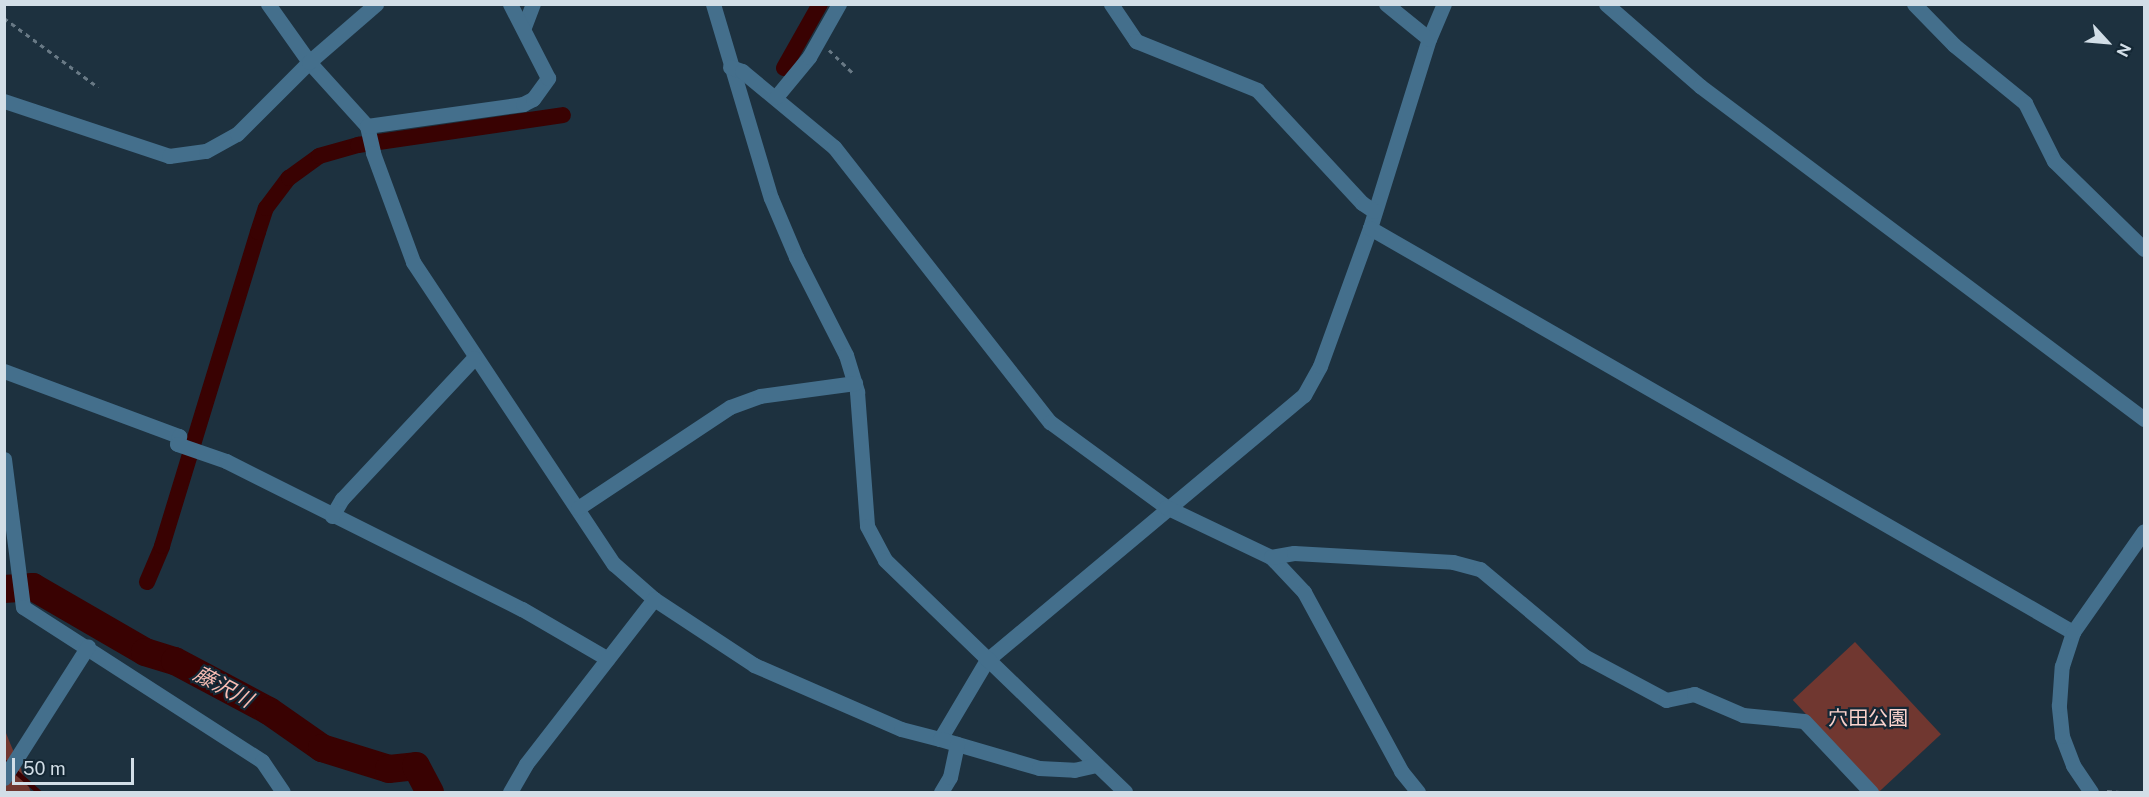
<!DOCTYPE html>
<meta charset="utf-8">
<style>
body{margin:0}
#map{position:relative;width:2149px;height:797px;overflow:hidden;background:#1d313f;font-family:"Public Sans","Noto Sans JP",sans-serif}
div>[style]{position:absolute}
.green>*{inset:0;background:#703730;transform-origin:0 0}
.stream>*{height:4.5px;margin:-2.25px;padding:0 2.25px;transform-origin:2.25px;border-radius:2.25px;background:#390202}
.canal>*{height:16px;margin:-8px;padding:0 8px;transform-origin:8px;border-radius:8px;background:#390202}
.river>*{height:28px;margin:-14px;padding:0 14px;transform-origin:14px;border-radius:14px;background:#390202}
.path>*{height:3px;margin-top:-1.5px;transform-origin:0;background:repeating-linear-gradient(90deg,#687985 0 4.5px,transparent 0 9px)}
.minor>*{height:15px;margin:-7.5px;padding:0 7.5px;transform-origin:7.5px;border-radius:7.5px;background:#446f8c}
span{translate:-50% -50%;white-space:nowrap;text-align:center;line-height:1.15;-webkit-text-stroke:4.5px #142734;paint-order:stroke}
.park-label{font-size:20px;color:#fad2cc}
.water-label{font-size:21px;color:#f8bdb4;font-style:italic}
.frame{position:absolute;inset:0;border:6px solid #d2dee7;pointer-events:none}
.north{position:absolute;left:2077px;top:12px;width:60px;height:60px;-webkit-text-stroke:4px #142734;paint-order:stroke;rotate:116deg;font-size:16px;font-weight:700;line-height:24px;text-align:center;color:#d2dee7}
.north::after{content:'';display:block;margin:auto;width:21px;height:27px;background:#d2dee7;clip-path:polygon(50% 0,100% 100%,50% 72%,0 100%)}
.scale{position:absolute;left:12px;top:758px;width:122px;height:27px;box-sizing:border-box;border:3px solid #d2dee7;border-top:0;padding-left:8px;font-size:18px;line-height:21px;white-space:nowrap;color:#d2dee7;-webkit-text-stroke:4px #142734;paint-order:stroke}
</style>
<div id="map">
<div class="green">
<div style="left:1855px;top:642px;width:126px;height:85px;rotate:47deg"></div>
<div style="clip-path:polygon(4px 728px,10px 743px,31px 792px,5px 792px)"></div>
</div>
<div class="stream">
<div style="left:4px;top:761px;width:47px;rotate:41.5deg"></div>
</div>
<div class="canal">
<div style="left:784px;top:68px;width:73px;rotate:-60.6deg"></div>
<div style="left:147px;top:582px;width:39px;rotate:-67deg"></div>
<div style="left:162px;top:546px;width:328px;rotate:-73deg"></div>
<div style="left:258px;top:232px;width:25px;rotate:-72deg"></div>
<div style="left:266px;top:208px;width:38px;rotate:-53deg"></div>
<div style="left:289px;top:178px;width:37px;rotate:-36deg"></div>
<div style="left:319px;top:156px;width:41px;rotate:-15.8deg"></div>
<div style="left:358px;top:145px;width:207px;rotate:-8.3deg"></div>
</div>
<div class="river">
<div style="left:4px;top:589px;width:29px;rotate:-4deg"></div>
<div style="left:33px;top:587px;width:129px;rotate:30.1deg"></div>
<div style="left:145px;top:652px;width:31px;rotate:17deg"></div>
<div style="left:175px;top:661px;width:106px;rotate:28deg"></div>
<div style="left:269px;top:711px;width:65px;rotate:34.9deg"></div>
<div style="left:322px;top:748px;width:70px;rotate:17.4deg"></div>
<div style="left:389px;top:769px;width:27px;rotate:-6deg"></div>
<div style="left:416px;top:766px;width:30px;rotate:62deg"></div>
</div>
<div class="path">
<div style="left:4px;top:18px;width:117px;rotate:36.3deg"></div>
<div style="left:829px;top:50px;width:33px;rotate:44deg"></div>
<div style="left:2107px;top:791px;width:13px;rotate:4deg"></div>
</div>
<div class="minor">
<div style="left:268px;top:4px;width:71px;rotate:54.7deg"></div>
<div style="left:309px;top:62px;width:86px;rotate:47.8deg"></div>
<div style="left:367px;top:126px;width:28px;rotate:77deg"></div>
<div style="left:373px;top:153px;width:116px;rotate:69.8deg"></div>
<div style="left:413px;top:262px;width:363px;rotate:56.4deg"></div>
<div style="left:614px;top:564px;width:53px;rotate:41.2deg"></div>
<div style="left:654px;top:599px;width:120px;rotate:33.4deg"></div>
<div style="left:754px;top:665px;width:160px;rotate:23.5deg"></div>
<div style="left:901px;top:729px;width:40px;rotate:14.4deg"></div>
<div style="left:940px;top:739px;width:92px;rotate:-59.3deg"></div>
<div style="left:987px;top:660px;width:413px;rotate:-39.9deg"></div>
<div style="left:1304px;top:395px;width:33px;rotate:-61deg"></div>
<div style="left:1320px;top:366px;width:147px;rotate:-70.1deg"></div>
<div style="left:1370px;top:228px;width:198px;rotate:-72.7deg"></div>
<div style="left:1429px;top:39px;width:38px;rotate:-67deg"></div>
<div style="left:713px;top:4px;width:202px;rotate:73.4deg"></div>
<div style="left:771px;top:198px;width:64px;rotate:67deg"></div>
<div style="left:796px;top:257px;width:110px;rotate:63deg"></div>
<div style="left:846px;top:355px;width:39px;rotate:73deg"></div>
<div style="left:857px;top:392px;width:134px;rotate:85.7deg"></div>
<div style="left:867px;top:526px;width:38px;rotate:62deg"></div>
<div style="left:885px;top:560px;width:334px;rotate:44deg"></div>
<div style="left:1111px;top:4px;width:45px;rotate:56deg"></div>
<div style="left:1136px;top:41px;width:131px;rotate:22deg"></div>
<div style="left:1257px;top:90px;width:154px;rotate:47.1deg"></div>
<div style="left:1362px;top:203px;width:14px;rotate:34deg"></div>
<div style="left:1386px;top:4px;width:55px;rotate:39.1deg"></div>
<div style="left:1606px;top:4px;width:125px;rotate:41.1deg"></div>
<div style="left:1700px;top:86px;width:555px;rotate:36.87deg"></div>
<div style="left:1914px;top:4px;width:57px;rotate:45.7deg"></div>
<div style="left:1954px;top:45px;width:92px;rotate:39.2deg"></div>
<div style="left:2025px;top:103px;width:65px;rotate:63.4deg"></div>
<div style="left:2054px;top:161px;width:126px;rotate:44.4deg"></div>
<div style="left:524px;top:27px;width:25px;rotate:-69deg"></div>
<div style="left:730px;top:67px;width:13px;rotate:18deg"></div>
<div style="left:742px;top:71px;width:119px;rotate:39.6deg"></div>
<div style="left:834px;top:147px;width:350px;rotate:51.9deg"></div>
<div style="left:1050px;top:422px;width:144px;rotate:36.2deg"></div>
<div style="left:1166px;top:507px;width:116px;rotate:25.5deg"></div>
<div style="left:1271px;top:557px;width:48px;rotate:46.7deg"></div>
<div style="left:1304px;top:592px;width:204px;rotate:61.5deg"></div>
<div style="left:1401px;top:771px;width:27px;rotate:51deg"></div>
<div style="left:776px;top:97px;width:52px;rotate:-50.5deg"></div>
<div style="left:809px;top:57px;width:61px;rotate:-60.5deg"></div>
<div style="left:4px;top:101px;width:174px;rotate:18.4deg"></div>
<div style="left:169px;top:156px;width:37px;rotate:-8deg"></div>
<div style="left:206px;top:151px;width:35px;rotate:-29deg"></div>
<div style="left:237px;top:134px;width:102px;rotate:-45deg"></div>
<div style="left:309px;top:62px;width:89px;rotate:-40.9deg"></div>
<div style="left:367px;top:126px;width:158px;rotate:-8deg"></div>
<div style="left:523px;top:104px;width:11px;rotate:-27deg"></div>
<div style="left:533px;top:99px;width:26px;rotate:-54deg"></div>
<div style="left:548px;top:78px;width:83px;rotate:-117.2deg"></div>
<div style="left:1370px;top:228px;width:811px;rotate:29.89deg"></div>
<div style="left:4px;top:371px;width:187px;rotate:20.4deg"></div>
<div style="left:179px;top:436px;width:8px;rotate:104deg"></div>
<div style="left:177px;top:444px;width:52px;rotate:19.1deg"></div>
<div style="left:226px;top:461px;width:331px;rotate:26.6deg"></div>
<div style="left:522px;top:609px;width:99px;rotate:30.2deg"></div>
<div style="left:4px;top:459px;width:149px;rotate:82.7deg"></div>
<div style="left:23px;top:607px;width:284px;rotate:32.8deg"></div>
<div style="left:262px;top:761px;width:37px;rotate:56deg"></div>
<div style="left:578px;top:508px;width:182px;rotate:-33.6deg"></div>
<div style="left:730px;top:407px;width:32px;rotate:-20deg"></div>
<div style="left:760px;top:396px;width:96px;rotate:-7.8deg"></div>
<div style="left:332px;top:516px;width:20px;rotate:-60deg"></div>
<div style="left:342px;top:499px;width:193px;rotate:-46.9deg"></div>
<div style="left:1271px;top:557px;width:23px;rotate:-10deg"></div>
<div style="left:1294px;top:553px;width:159px;rotate:3.2deg"></div>
<div style="left:1453px;top:562px;width:28px;rotate:15deg"></div>
<div style="left:1480px;top:569px;width:136px;rotate:39.9deg"></div>
<div style="left:1584px;top:656px;width:93px;rotate:28.2deg"></div>
<div style="left:1666px;top:700px;width:29px;rotate:-12deg"></div>
<div style="left:1694px;top:694px;width:53px;rotate:23.2deg"></div>
<div style="left:1743px;top:715px;width:61px;rotate:5.6deg"></div>
<div style="left:1804px;top:721px;width:98px;rotate:46.7deg"></div>
<div style="left:940px;top:739px;width:103px;rotate:16.3deg"></div>
<div style="left:1039px;top:768px;width:35px;rotate:3deg"></div>
<div style="left:1074px;top:770px;width:23px;rotate:-13deg"></div>
<div style="left:4px;top:778px;width:156px;rotate:-57.5deg"></div>
<div style="left:510px;top:792px;width:32px;rotate:-60deg"></div>
<div style="left:526px;top:764px;width:209px;rotate:-52.2deg"></div>
<div style="left:941px;top:792px;width:17px;rotate:-59deg"></div>
<div style="left:950px;top:777px;width:34px;rotate:-78deg"></div>
<div style="left:2091px;top:792px;width:32px;rotate:-124deg"></div>
<div style="left:2073px;top:765px;width:31px;rotate:-111deg"></div>
<div style="left:2062px;top:736px;width:31px;rotate:-96deg"></div>
<div style="left:2059px;top:705px;width:39px;rotate:-86deg"></div>
<div style="left:2062px;top:666px;width:36px;rotate:-72deg"></div>
<div style="left:2073px;top:632px;width:123px;rotate:-54.9deg"></div>
</div>
<div class="park-label">
<span style="left:1868px;top:718px">穴田公園</span>
</div>
<div class="water-label">
<span style="left:223px;top:687px;rotate:28deg">藤沢川</span>
</div>
<div class="frame"></div>
<div class="north">N</div>
<div class="scale">50 m</div>
</div>
